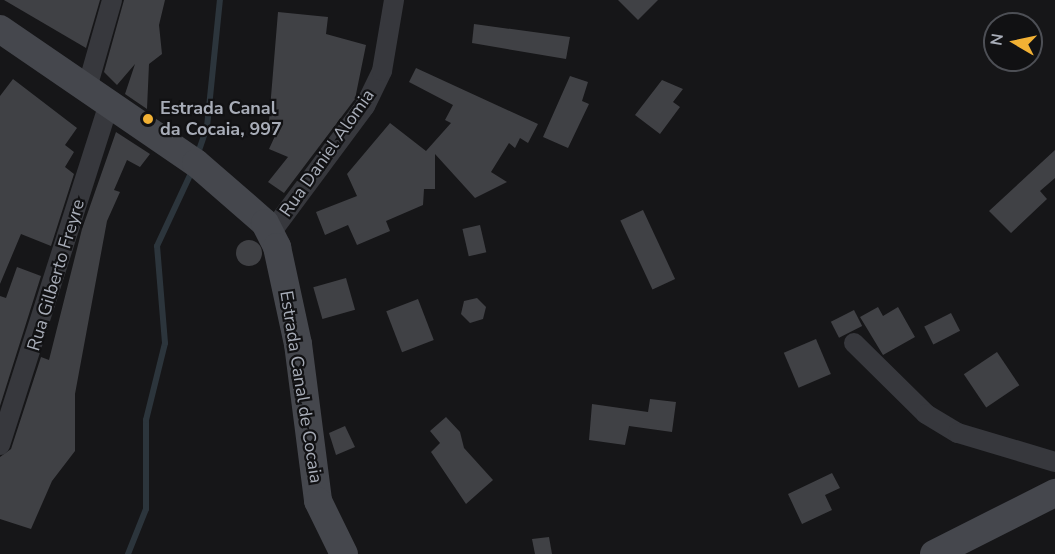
<!DOCTYPE html>
<style>
body{margin:0}
#map{position:relative;width:1055px;height:554px;overflow:hidden;background:#161618;font-family:"Nunito Sans",sans-serif}
div>[style]{position:absolute}
.stream>*{height:6px;margin:-3px;padding:0 3px;transform-origin:3px;border-radius:3px;background:#2c353c}
.building>*{inset:0;background:#404145;transform-origin:0 0}
.round{border-radius:50%}
.street>*{height:20px;margin:-10px;padding:0 10px;transform-origin:10px;border-radius:10px;background:#37383d}
.secondary>*{height:28px;margin:-14px;padding:0 14px;transform-origin:14px;border-radius:14px;background:#45474d}
.dots>*{width:16px;height:16px;translate:-50% -50%;box-sizing:border-box;border:3px solid #111113;border-radius:50%}
span{translate:-50% -50%;white-space:nowrap;text-align:center;line-height:1.15;-webkit-text-stroke:4.5px #111113;paint-order:stroke}
.poi-label{font-size:18px;color:#a8adb8;font-weight:700}
.left{translate:0 -50%;text-align:left}
.street-label{font-size:18px;color:#a8adb8}
.north{position:absolute;left:983px;top:12px;width:60px;height:60px;box-sizing:border-box;background:#111113;border:2px solid #4d4f55;border-radius:50%;rotate:279deg;font-size:16px;font-weight:700;line-height:24px;text-align:center;color:#a8adb8}
.north::after{content:'';display:block;margin:auto;width:21px;height:27px;background:#f2b134;clip-path:polygon(50% 0,100% 100%,50% 72%,0 100%)}
</style>
<div id="map">
<div class="stream">
<div style="left:197px;top:156px;width:31px;rotate:-71deg"></div>
<div style="left:207px;top:127px;width:128px;rotate:-84.2deg"></div>
<div style="left:128px;top:554px;width:48px;rotate:-68.2deg"></div>
<div style="left:146px;top:509px;width:89px;rotate:-90deg"></div>
<div style="left:146px;top:420px;width:79px;rotate:-76.1deg"></div>
<div style="left:165px;top:343px;width:97px;rotate:-94.7deg"></div>
<div style="left:157px;top:246px;width:83px;rotate:-65deg"></div>
</div>
<div class="building">
<div style="clip-path:polygon(4px 0,100px 0,86px 48px)"></div>
<div style="clip-path:polygon(124px 0,165px 0,159px 25px,162px 54px,149px 64px,147px 109px,125px 94px,135px 64px,117px 85px,104px 72px)"></div>
<div style="clip-path:polygon(618px 0,658px 0,638px 20px)"></div>
<div style="clip-path:polygon(278px 12px,328px 17px,326px 34px,366px 45px,355px 99px,284px 193px,268px 182px,288px 157px,269px 149px,275px 136px,268px 133px)"></div>
<div style="clip-path:polygon(474px 24px,570px 37px,566px 59px,472px 43px)"></div>
<div style="clip-path:polygon(416px 68px,538px 124px,528px 143px,520px 138px,515px 148px,509px 143px,491px 172px,507px 182px,475px 198px,435px 154px,435px 189px,424px 189px,423px 205px,386px 221px,390px 231px,357px 245px,348px 225px,325px 235px,316px 212px,357px 196px,347px 174px,390px 123px,426px 151px,451px 123px,445px 120px,453px 105px,409px 82px)"></div>
<div style="clip-path:polygon(570px 76px,588px 82px,582px 101px,589px 104px,568px 148px,543px 137px)"></div>
<div style="clip-path:polygon(13px 79px,77px 128px,65px 145px,74px 152px,65px 167px,74px 174px,51px 246px,21px 234px,0 284px,0 96px)"></div>
<div style="clip-path:polygon(662px 80px,683px 89px,673px 102px,680px 107px,660px 134px,635px 115px)"></div>
<div style="clip-path:polygon(116px 132px,150px 154px,140px 167px,127px 160px,114px 190px,120px 192px,107px 221px,75px 394px,75px 451px,52px 481px,31px 529px,0 519px,0 457px,11px 449px,41px 357px,49px 360px,82px 229px)"></div>
<div style="clip-path:polygon(1055px 150px,1055px 178px,1040px 191px,1047px 199px,1011px 233px,989px 211px)"></div>
<div style="left:643px;top:210px;width:76px;height:25px;rotate:65deg"></div>
<div style="left:480px;top:225px;width:28px;height:18px;rotate:77deg"></div>
<div class="round" style="left:236px;top:240px;width:26px;height:26px"></div>
<div style="clip-path:polygon(17px 267px,41px 276px,0 406px,0 296px,6px 298px)"></div>
<div style="left:346px;top:278px;width:33px;height:34px;rotate:74deg"></div>
<div style="clip-path:polygon(477px 298px,486px 307px,483px 319px,470px 323px,461px 314px,464px 301px)"></div>
<div style="left:418px;top:299px;width:44px;height:34px;rotate:69deg"></div>
<div style="clip-path:polygon(878px 307px,883px 316px,898px 307px,915px 337px,883px 355px,860px 317px)"></div>
<div style="left:854px;top:310px;width:18px;height:26px;rotate:63deg"></div>
<div style="left:951px;top:313px;width:20px;height:30px;rotate:63deg"></div>
<div style="left:816px;top:339px;width:38px;height:35px;rotate:67deg"></div>
<div style="left:997px;top:352px;width:40px;height:40px;rotate:56deg"></div>
<div style="clip-path:polygon(650px 399px,676px 402px,672px 432px,629px 426px,625px 445px,589px 440px,592px 404px,648px 412px)"></div>
<div style="clip-path:polygon(446px 417px,460px 432px,464px 448px,493px 480px,466px 504px,431px 452px,440px 443px,430px 431px)"></div>
<div style="clip-path:polygon(345px 426px,355px 447px,336px 455px,329px 433px)"></div>
<div style="clip-path:polygon(832px 473px,840px 488px,825px 495px,832px 510px,802px 524px,788px 494px)"></div>
<div style="clip-path:polygon(549px 537px,552px 554px,535px 554px,532px 539px)"></div>
</div>
<div class="street">
<div style="left:87px;top:88px;width:91px;rotate:-74.1deg"></div>
<div style="left:270px;top:234px;width:159px;rotate:-53.4deg"></div>
<div style="left:365px;top:106px;width:39px;rotate:-64deg"></div>
<div style="left:382px;top:71px;width:72px;rotate:-80.4deg"></div>
<div style="left:854px;top:343px;width:101px;rotate:44.6deg"></div>
<div style="left:926px;top:414px;width:37px;rotate:31deg"></div>
<div style="left:958px;top:433px;width:101px;rotate:16.6deg"></div>
<div style="left:0;top:445px;width:358px;rotate:-72.3deg"></div>
</div>
<div class="secondary">
<div style="left:0;top:29px;width:237px;rotate:34.4deg"></div>
<div style="left:196px;top:163px;width:91px;rotate:41deg"></div>
<div style="left:265px;top:223px;width:27px;rotate:63deg"></div>
<div style="left:277px;top:247px;width:99px;rotate:77.8deg"></div>
<div style="left:298px;top:344px;width:158px;rotate:82.7deg"></div>
<div style="left:318px;top:501px;width:59px;rotate:63.9deg"></div>
<div style="left:934px;top:554px;width:136px;rotate:-26.8deg"></div>
</div>
<div class="dots">
<div style="left:148px;top:119px;background:#f2b134"></div>
</div>
<div class="poi-label">
<span class="left" style="left:160px;top:119px">Estrada Canal<br>da Cocaia, 997</span>
</div>
<div class="street-label">
<span style="left:327px;top:153px;rotate:-55deg">Rua Daniel Alomia</span>
<span style="left:56px;top:275px;rotate:-73deg">Rua Gilberto Freyre</span>
<span style="left:301px;top:387px;rotate:81deg">Estrada Canal de Cocaia</span>
</div>
<div class="north">N</div>
</div>
